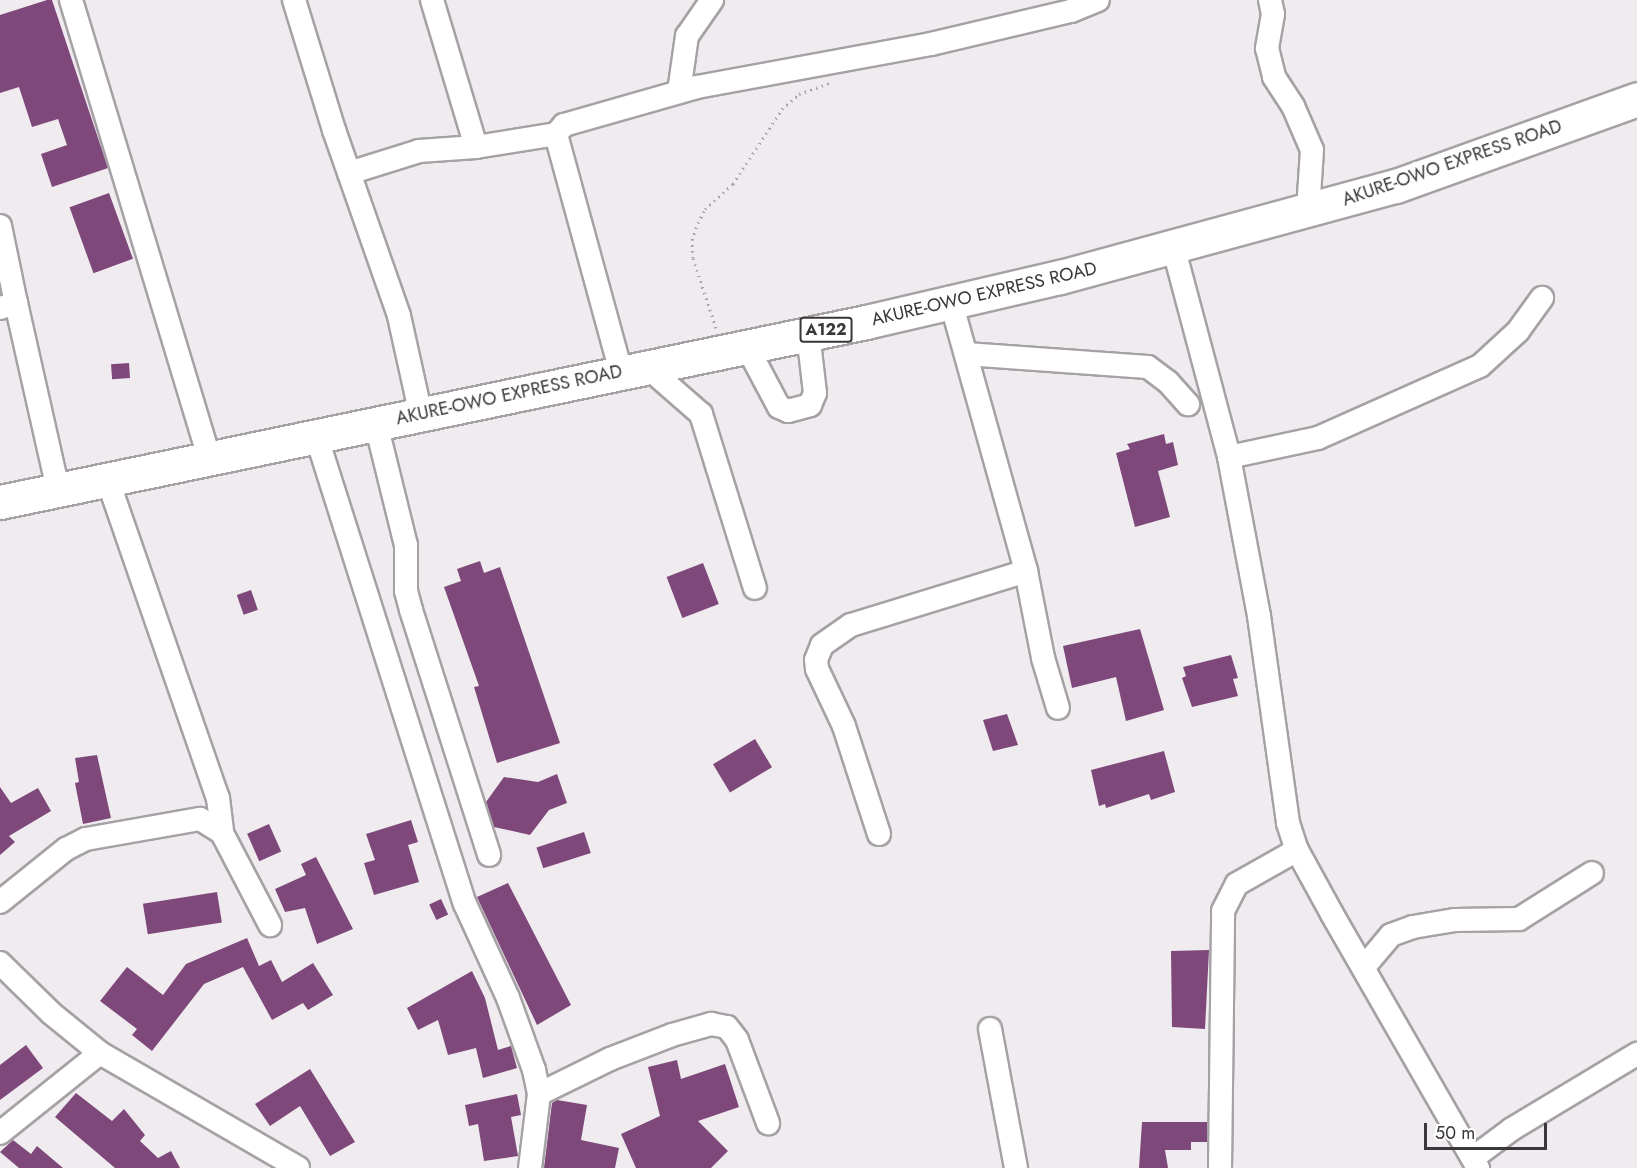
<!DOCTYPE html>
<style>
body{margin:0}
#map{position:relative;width:1637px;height:1168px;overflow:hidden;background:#efebee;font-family:Jost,sans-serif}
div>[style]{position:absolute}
.building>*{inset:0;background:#7e487b;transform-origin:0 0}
.path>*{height:3px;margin-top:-1.5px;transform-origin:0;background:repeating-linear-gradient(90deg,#a9a6a9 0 1.5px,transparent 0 6px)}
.roads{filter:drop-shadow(2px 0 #a5a1a5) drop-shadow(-2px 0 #a5a1a5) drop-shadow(0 2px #a5a1a5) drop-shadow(0 -2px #a5a1a5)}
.minor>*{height:22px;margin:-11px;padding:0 11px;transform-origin:11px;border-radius:11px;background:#fff}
.highway>*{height:33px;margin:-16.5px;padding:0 16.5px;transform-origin:16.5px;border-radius:16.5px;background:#fff}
span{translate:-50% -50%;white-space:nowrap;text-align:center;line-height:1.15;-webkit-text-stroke:6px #fff;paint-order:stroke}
.shield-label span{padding:2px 4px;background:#fff;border:2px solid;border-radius:4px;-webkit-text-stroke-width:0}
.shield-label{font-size:16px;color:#393739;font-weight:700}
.street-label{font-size:18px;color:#393739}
.scale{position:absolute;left:1424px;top:1123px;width:123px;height:27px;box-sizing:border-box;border:3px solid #393739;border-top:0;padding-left:8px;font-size:18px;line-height:21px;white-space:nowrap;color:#393739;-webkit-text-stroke:4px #fff;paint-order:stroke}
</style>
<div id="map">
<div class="building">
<div style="clip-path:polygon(47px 0,52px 0,108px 168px,52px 187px,41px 154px,67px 145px,58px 119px,32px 127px,19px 87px,0 93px,0 15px)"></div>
<div style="left:109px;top:193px;width:70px;height:42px;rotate:70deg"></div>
<div style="left:129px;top:363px;width:15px;height:18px;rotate:86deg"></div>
<div style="clip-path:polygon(1164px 434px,1166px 444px,1173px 442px,1178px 465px,1158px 471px,1170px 517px,1135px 527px,1116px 453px,1130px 449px,1127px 444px)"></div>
<div style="clip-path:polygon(480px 561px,484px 573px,500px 567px,560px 743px,497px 763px,474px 687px,479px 686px,444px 587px,461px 581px,457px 569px)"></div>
<div style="left:703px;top:563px;width:44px;height:39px;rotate:69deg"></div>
<div style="left:251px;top:590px;width:21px;height:15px;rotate:71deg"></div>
<div style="clip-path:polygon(1140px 629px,1164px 710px,1126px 721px,1116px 677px,1072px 688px,1063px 646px)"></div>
<div style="clip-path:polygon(1231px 655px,1238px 678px,1233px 679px,1238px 696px,1192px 707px,1182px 678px,1186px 676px,1183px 667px)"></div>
<div style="clip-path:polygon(1007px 714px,1018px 745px,993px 751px,983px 720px)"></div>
<div style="left:755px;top:739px;width:33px;height:49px;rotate:59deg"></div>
<div style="clip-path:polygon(1164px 751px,1175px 792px,1151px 800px,1149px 794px,1106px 808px,1105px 804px,1099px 806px,1091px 770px)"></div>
<div style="clip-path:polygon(97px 755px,111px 818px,83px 824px,75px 783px,79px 782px,75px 758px)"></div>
<div style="clip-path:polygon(557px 774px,567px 803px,549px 810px,530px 835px,494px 827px,486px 802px,504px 777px,538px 782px)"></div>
<div style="clip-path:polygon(0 787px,11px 803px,38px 788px,51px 811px,9px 836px,15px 842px,0 855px)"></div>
<div style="clip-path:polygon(411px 820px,418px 842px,408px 845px,419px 882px,374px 895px,364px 863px,375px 860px,366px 834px)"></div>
<div style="left:269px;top:824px;width:30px;height:24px;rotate:66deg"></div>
<div style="left:584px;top:832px;width:22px;height:50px;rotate:72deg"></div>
<div style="clip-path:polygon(316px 857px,353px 929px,317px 944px,305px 908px,285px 912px,275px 889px,306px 875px,301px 864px)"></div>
<div style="clip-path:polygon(508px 883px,571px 1005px,537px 1025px,477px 897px)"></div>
<div style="left:217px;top:892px;width:31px;height:75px;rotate:81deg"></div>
<div style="left:441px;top:899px;width:17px;height:13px;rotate:65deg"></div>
<div style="clip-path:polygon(247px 938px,259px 966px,271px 960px,282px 982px,313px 963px,333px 995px,308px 1010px,303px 1003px,272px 1020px,243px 967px,204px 984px,152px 1051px,132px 1035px,137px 1029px,100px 1001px,127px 967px,163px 995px,186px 964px)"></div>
<div style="clip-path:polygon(1209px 950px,1205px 1029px,1172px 1027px,1171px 951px)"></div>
<div style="clip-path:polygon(472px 971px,485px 998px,498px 1050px,511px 1046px,517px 1068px,483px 1078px,476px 1048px,448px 1055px,438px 1020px,418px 1030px,407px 1008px)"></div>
<div style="clip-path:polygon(26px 1045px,43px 1068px,0 1100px,0 1065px)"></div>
<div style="clip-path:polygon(677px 1060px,681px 1079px,725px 1064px,739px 1107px,698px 1121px,728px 1151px,711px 1168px,636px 1168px,621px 1134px,660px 1116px,648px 1067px)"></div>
<div style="clip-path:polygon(310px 1069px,355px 1142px,330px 1156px,300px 1106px,270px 1126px,255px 1104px)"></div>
<div style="clip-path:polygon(76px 1093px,112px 1121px,124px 1109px,145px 1135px,140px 1141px,158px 1158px,171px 1151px,180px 1168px,115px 1168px,55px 1117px)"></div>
<div style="clip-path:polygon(517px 1094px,521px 1115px,511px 1117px,518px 1156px,484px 1161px,478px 1124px,469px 1126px,465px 1105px)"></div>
<div style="clip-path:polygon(557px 1100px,587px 1105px,581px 1140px,619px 1148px,615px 1168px,544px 1168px,552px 1103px)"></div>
<div style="clip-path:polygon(1142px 1122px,1207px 1122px,1207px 1142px,1191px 1142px,1191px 1150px,1165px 1150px,1168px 1168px,1139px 1168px)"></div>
<div style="clip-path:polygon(13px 1140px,31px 1154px,37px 1146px,63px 1168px,19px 1168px,0 1152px)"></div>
</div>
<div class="path">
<div style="left:716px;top:328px;width:74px;rotate:-108.2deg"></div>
<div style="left:693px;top:258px;width:18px;rotate:-93deg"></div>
<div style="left:692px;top:240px;width:18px;rotate:-71deg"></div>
<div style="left:698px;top:223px;width:16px;rotate:-63deg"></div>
<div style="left:705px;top:209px;width:38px;rotate:-42deg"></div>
<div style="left:733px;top:184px;width:90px;rotate:-56.8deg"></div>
<div style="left:782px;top:109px;width:23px;rotate:-41deg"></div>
<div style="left:799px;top:94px;width:32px;rotate:-20deg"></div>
</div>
<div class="roads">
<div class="minor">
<div style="left:71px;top:0;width:476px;rotate:73.2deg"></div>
<div style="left:294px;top:0;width:136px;rotate:72.9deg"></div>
<div style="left:334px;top:130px;width:197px;rotate:70.7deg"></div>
<div style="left:399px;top:316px;width:101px;rotate:77.5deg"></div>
<div style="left:432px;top:0;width:153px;rotate:73.3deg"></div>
<div style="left:1270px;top:0;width:14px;rotate:78deg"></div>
<div style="left:1273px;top:14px;width:35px;rotate:100deg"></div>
<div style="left:1267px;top:48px;width:30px;rotate:76deg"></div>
<div style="left:1274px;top:77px;width:35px;rotate:57deg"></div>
<div style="left:1293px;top:106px;width:48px;rotate:66.6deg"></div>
<div style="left:1312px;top:150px;width:60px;rotate:93.8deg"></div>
<div style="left:679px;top:92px;width:57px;rotate:-81.9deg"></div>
<div style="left:687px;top:36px;width:44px;rotate:-55.2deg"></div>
<div style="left:349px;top:173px;width:73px;rotate:-17.4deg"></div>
<div style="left:419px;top:151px;width:57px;rotate:-4deg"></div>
<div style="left:476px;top:147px;width:81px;rotate:-9.2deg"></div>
<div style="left:0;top:226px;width:79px;rotate:78.3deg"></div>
<div style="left:1173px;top:246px;width:218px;rotate:75.1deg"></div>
<div style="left:1229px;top:457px;width:162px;rotate:79.3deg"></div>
<div style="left:1259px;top:616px;width:209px;rotate:82deg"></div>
<div style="left:1288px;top:823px;width:28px;rotate:72deg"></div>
<div style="left:1297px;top:850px;width:73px;rotate:61.3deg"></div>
<div style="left:1332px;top:914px;width:293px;rotate:60.1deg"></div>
<div style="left:951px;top:302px;width:279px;rotate:74.4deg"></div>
<div style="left:1026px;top:571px;width:89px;rotate:78.9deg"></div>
<div style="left:1043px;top:658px;width:52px;rotate:73.3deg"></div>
<div style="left:0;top:308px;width:17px;rotate:-17deg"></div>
<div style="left:16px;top:303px;width:191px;rotate:77.3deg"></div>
<div style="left:746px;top:345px;width:70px;rotate:62deg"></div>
<div style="left:779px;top:407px;width:10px;rotate:24deg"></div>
<div style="left:788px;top:411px;width:23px;rotate:-15deg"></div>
<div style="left:810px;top:405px;width:13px;rotate:-67deg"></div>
<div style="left:815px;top:393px;width:60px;rotate:-96.7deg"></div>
<div style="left:966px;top:354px;width:182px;rotate:4.1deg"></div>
<div style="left:1148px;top:367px;width:25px;rotate:37deg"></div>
<div style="left:1168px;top:382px;width:30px;rotate:48deg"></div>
<div style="left:646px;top:366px;width:73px;rotate:41.1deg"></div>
<div style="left:701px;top:414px;width:182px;rotate:72.8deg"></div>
<div style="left:621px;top:372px;width:247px;rotate:-105.3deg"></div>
<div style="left:556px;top:134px;width:12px;rotate:-48deg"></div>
<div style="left:564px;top:125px;width:138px;rotate:-15.9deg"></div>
<div style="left:697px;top:87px;width:238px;rotate:-10.4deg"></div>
<div style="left:931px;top:44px;width:144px;rotate:-13.3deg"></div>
<div style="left:1071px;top:11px;width:29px;rotate:-22deg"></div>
<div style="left:376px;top:424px;width:125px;rotate:76.1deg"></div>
<div style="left:406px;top:545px;width:46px;rotate:90deg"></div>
<div style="left:406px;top:591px;width:20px;rotate:75deg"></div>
<div style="left:411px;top:610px;width:257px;rotate:72.3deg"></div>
<div style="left:316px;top:435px;width:492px;rotate:72.4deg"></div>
<div style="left:465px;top:904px;width:103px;rotate:65.4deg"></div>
<div style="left:508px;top:998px;width:77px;rotate:70.1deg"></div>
<div style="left:534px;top:1070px;width:25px;rotate:78deg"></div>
<div style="left:539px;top:1094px;width:75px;rotate:96.9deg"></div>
<div style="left:1229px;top:457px;width:91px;rotate:-12.1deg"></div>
<div style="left:1318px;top:438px;width:177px;rotate:-24deg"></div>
<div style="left:1480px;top:366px;width:52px;rotate:-42.6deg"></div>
<div style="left:1518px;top:331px;width:41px;rotate:-54deg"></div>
<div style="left:107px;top:478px;width:339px;rotate:70.9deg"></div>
<div style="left:218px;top:798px;width:35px;rotate:83deg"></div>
<div style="left:879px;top:834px;width:114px;rotate:-108deg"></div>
<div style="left:844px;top:726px;width:63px;rotate:-115.3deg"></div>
<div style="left:817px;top:669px;width:9px;rotate:-96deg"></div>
<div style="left:816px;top:660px;width:16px;rotate:-68deg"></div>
<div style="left:822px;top:645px;width:35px;rotate:-35deg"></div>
<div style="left:851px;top:625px;width:183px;rotate:-17.1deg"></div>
<div style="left:0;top:902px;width:85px;rotate:-38.8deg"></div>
<div style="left:66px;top:849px;width:22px;rotate:-27deg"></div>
<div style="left:86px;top:839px;width:116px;rotate:-10deg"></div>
<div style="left:200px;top:819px;width:26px;rotate:32deg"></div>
<div style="left:222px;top:833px;width:104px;rotate:62.4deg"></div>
<div style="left:0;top:963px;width:71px;rotate:44.4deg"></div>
<div style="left:51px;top:1013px;width:63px;rotate:39.2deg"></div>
<div style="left:100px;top:1053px;width:229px;rotate:30.1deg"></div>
<div style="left:1364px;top:967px;width:42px;rotate:-49.8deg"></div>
<div style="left:1391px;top:935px;width:23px;rotate:-20deg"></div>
<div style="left:1413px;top:927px;width:43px;rotate:-9.5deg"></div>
<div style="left:1455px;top:920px;width:64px;rotate:-0.9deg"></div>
<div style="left:1519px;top:919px;width:86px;rotate:-32.2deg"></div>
<div style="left:990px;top:1029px;width:141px;rotate:79.4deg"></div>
<div style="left:539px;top:1094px;width:79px;rotate:-26.2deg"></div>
<div style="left:610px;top:1059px;width:66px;rotate:-21.2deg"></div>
<div style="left:672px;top:1035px;width:41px;rotate:-15.8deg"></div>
<div style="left:711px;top:1024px;width:16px;rotate:11deg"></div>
<div style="left:727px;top:1027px;width:16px;rotate:52deg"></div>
<div style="left:737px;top:1040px;width:89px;rotate:69.5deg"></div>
<div style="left:0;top:1133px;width:128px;rotate:-38.7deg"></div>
<div style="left:1473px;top:1158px;width:49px;rotate:-36.6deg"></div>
<div style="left:1512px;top:1129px;width:146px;rotate:-31deg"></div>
<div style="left:1220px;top:1168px;width:257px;rotate:-89.3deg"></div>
<div style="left:1223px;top:911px;width:30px;rotate:-63deg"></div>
<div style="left:1237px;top:884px;width:69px;rotate:-29.5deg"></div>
</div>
<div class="highway">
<div style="left:0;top:502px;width:885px;rotate:-11.74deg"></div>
<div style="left:866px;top:322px;width:199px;rotate:-13.1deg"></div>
<div style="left:1060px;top:277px;width:348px;rotate:-15.2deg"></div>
<div style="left:1396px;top:186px;width:256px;rotate:-19.8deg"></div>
</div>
</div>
<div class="shield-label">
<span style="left:826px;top:330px">A122</span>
</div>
<div class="street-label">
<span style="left:1452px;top:163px;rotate:-19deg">AKURE-OWO EXPRESS ROAD</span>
<span style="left:984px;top:294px;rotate:-13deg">AKURE-OWO EXPRESS ROAD</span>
<span style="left:509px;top:395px;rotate:-12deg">AKURE-OWO EXPRESS ROAD</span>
</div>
<div class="scale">50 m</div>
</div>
